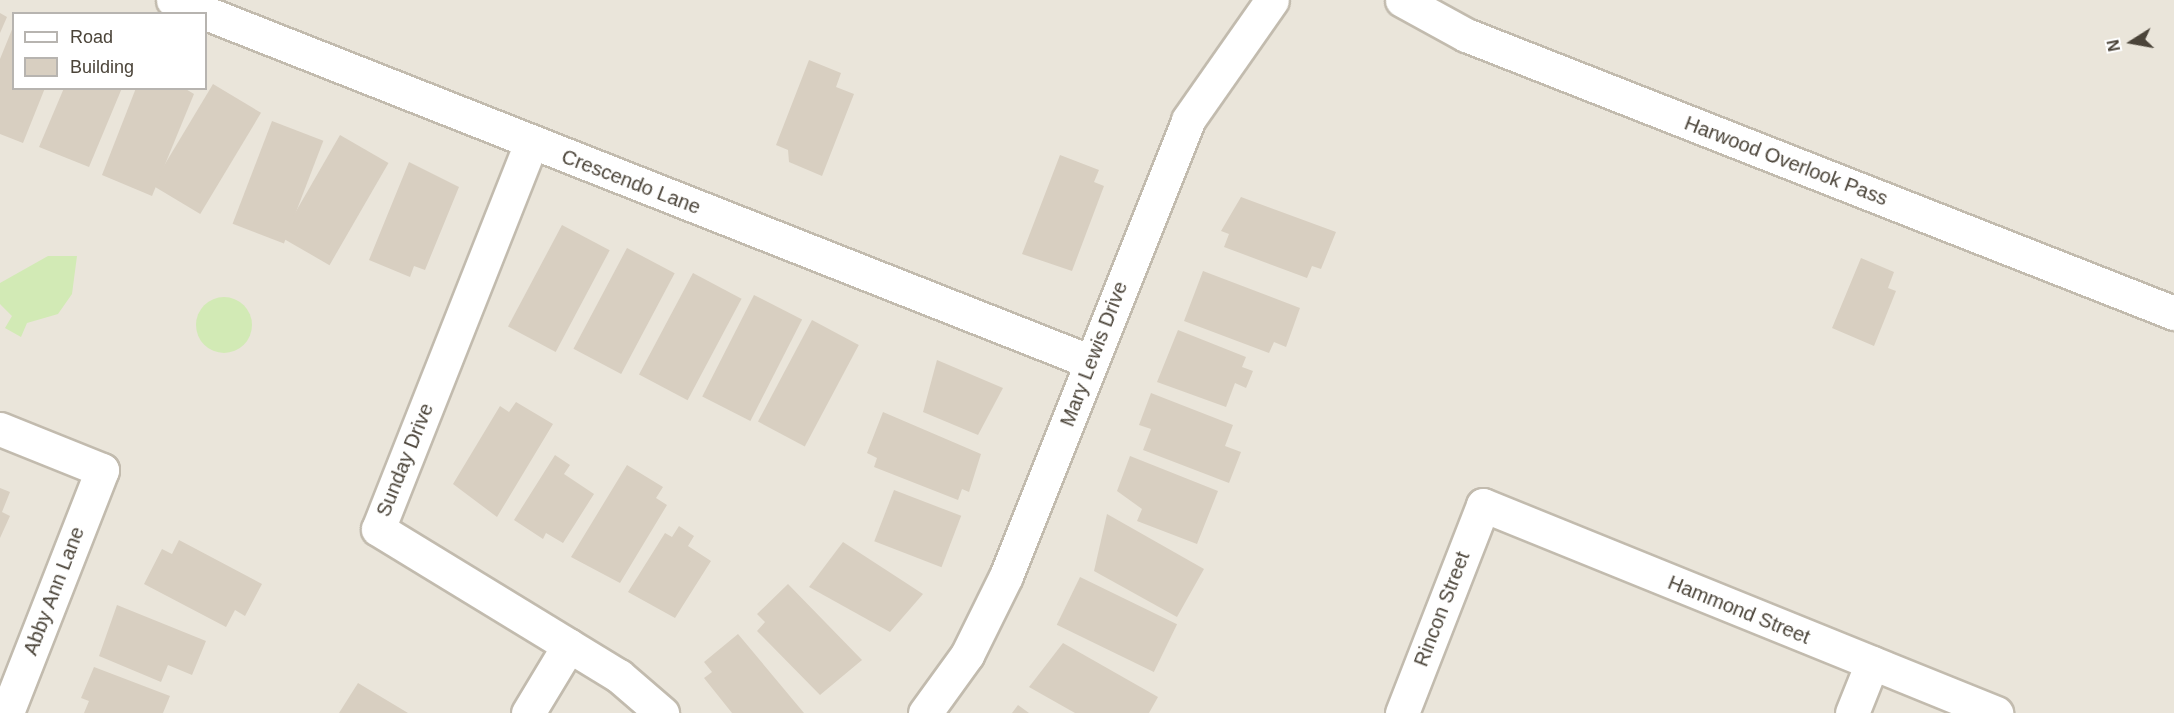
<!DOCTYPE html>
<style>
body{margin:0}
#map{position:relative;width:2174px;height:713px;overflow:hidden;background:#f6f3ec;font-family:Helvetica,sans-serif}
div>[style]{position:absolute}
.residential>*{inset:0;background:#eae5da}
.green>*{inset:0;background:#d2eab5}
.round{border-radius:50%}
.building>*{inset:0;background:#d8cfc1;transform-origin:0 0}
.roads{filter:drop-shadow(2px 0 #c2bbae) drop-shadow(-2px 0 #c2bbae) drop-shadow(0 2px #c2bbae) drop-shadow(0 -2px #c2bbae)}
.street>*{height:33px;margin:-16.5px;padding:0 16.5px;transform-origin:16.5px;border-radius:16.5px;background:#fff}
span{translate:-50% -50%;white-space:nowrap;text-align:center;line-height:1.15;-webkit-text-stroke:5px #fff;paint-order:stroke}
.street-label{font-size:20px;color:#4b4439}
.legend{position:absolute;left:12px;top:12px;width:195px;height:78px;box-sizing:border-box;background:#fff;border:2px solid #b7b4b0;margin:0;padding:8px 10px;list-style:none;font-size:18px;color:#4b4439}
.legend li{display:flex;align-items:center;gap:12px;height:30px}
.legend b{width:30px;border:2px solid #b7b4b0}
.north{position:absolute;left:2102px;top:12px;width:60px;height:60px;-webkit-text-stroke:4px #fff;paint-order:stroke;rotate:259deg;font-size:16px;font-weight:700;line-height:24px;text-align:center;color:#4b4439}
.north::after{content:'';display:block;margin:auto;width:21px;height:27px;background:#4b4439;clip-path:polygon(50% 0,100% 100%,50% 72%,0 100%)}
</style>
<div id="map">
<div class="residential">
<div style="clip-path:polygon(evenodd,0 0,2174px 0,2174px 713px,0 713px,0 0,14px 14px,206px 14px,206px 88px,14px 88px,14px 14px)"></div>
</div>
<div class="green">
<div style="clip-path:polygon(48px 256px,77px 256px,72px 294px,58px 314px,27px 323px,21px 337px,5px 328px,12px 316px,0 304px,0 283px)"></div>
<div class="round" style="left:196px;top:297px;width:56px;height:56px"></div>
</div>
<div class="building">
<div style="clip-path:polygon(0 13px,7px 17px,0 33px)"></div>
<div style="clip-path:polygon(13px 27px,14px 88px,45px 88px,23px 143px,0 134px,0 59px)"></div>
<div style="clip-path:polygon(809px 60px,841px 73px,836px 87px,854px 94px,822px 176px,789px 162px,788px 150px,776px 145px)"></div>
<div style="left:213px;top:84px;width:56px;height:118px;rotate:31deg"></div>
<div style="clip-path:polygon(64px 88px,122px 88px,89px 167px,39px 147px)"></div>
<div style="clip-path:polygon(136px 88px,184px 88px,194px 94px,152px 196px,102px 175px)"></div>
<div style="left:272px;top:121px;width:55px;height:110px;rotate:21deg"></div>
<div style="left:340px;top:135px;width:56px;height:118px;rotate:30deg"></div>
<div style="clip-path:polygon(1060px 155px,1099px 170px,1094px 182px,1104px 186px,1072px 271px,1022px 254px)"></div>
<div style="clip-path:polygon(409px 162px,459px 187px,425px 270px,414px 266px,410px 277px,369px 260px)"></div>
<div style="clip-path:polygon(1241px 197px,1336px 232px,1321px 269px,1312px 266px,1307px 278px,1224px 247px,1229px 234px,1221px 231px)"></div>
<div style="left:562px;top:225px;width:54px;height:115px;rotate:28deg"></div>
<div style="left:627px;top:248px;width:54px;height:114px;rotate:28deg"></div>
<div style="clip-path:polygon(1861px 258px,1894px 272px,1888px 288px,1896px 291px,1874px 346px,1832px 328px)"></div>
<div style="clip-path:polygon(1203px 271px,1300px 308px,1286px 347px,1274px 342px,1269px 353px,1184px 321px)"></div>
<div style="left:693px;top:273px;width:55px;height:115px;rotate:28deg"></div>
<div style="left:754px;top:295px;width:54px;height:114px;rotate:27deg"></div>
<div style="left:812px;top:320px;width:53px;height:115px;rotate:28deg"></div>
<div style="clip-path:polygon(1178px 330px,1246px 357px,1242px 367px,1253px 371px,1246px 388px,1235px 383px,1226px 407px,1157px 382px)"></div>
<div style="clip-path:polygon(937px 360px,1003px 388px,978px 435px,923px 412px)"></div>
<div style="clip-path:polygon(1151px 393px,1233px 425px,1225px 446px,1241px 452px,1229px 483px,1143px 450px,1151px 429px,1139px 425px)"></div>
<div style="clip-path:polygon(516px 402px,553px 424px,497px 517px,453px 484px,500px 406px,509px 412px)"></div>
<div style="clip-path:polygon(883px 412px,981px 454px,969px 492px,962px 489px,958px 500px,874px 467px,877px 458px,867px 453px)"></div>
<div style="clip-path:polygon(555px 455px,570px 465px,564px 474px,594px 494px,563px 543px,546px 533px,543px 539px,514px 520px)"></div>
<div style="clip-path:polygon(1130px 456px,1218px 491px,1197px 544px,1137px 521px,1142px 509px,1117px 491px)"></div>
<div style="clip-path:polygon(627px 465px,663px 487px,656px 498px,667px 505px,620px 583px,571px 557px)"></div>
<div style="clip-path:polygon(0 488px,10px 492px,2px 512px,10px 516px,0 538px)"></div>
<div style="left:894px;top:490px;width:72px;height:55px;rotate:21deg"></div>
<div style="clip-path:polygon(1107px 514px,1204px 569px,1177px 617px,1094px 571px)"></div>
<div style="clip-path:polygon(679px 526px,694px 536px,688px 546px,711px 561px,675px 618px,628px 592px,665px 533px,672px 537px)"></div>
<div style="clip-path:polygon(179px 540px,262px 584px,245px 616px,235px 610px,226px 627px,144px 584px,162px 549px,172px 554px)"></div>
<div style="clip-path:polygon(843px 542px,923px 594px,890px 632px,809px 587px)"></div>
<div style="left:1080px;top:577px;width:108px;height:53px;rotate:26deg"></div>
<div style="clip-path:polygon(788px 584px,862px 660px,820px 695px,757px 631px,765px 622px,757px 614px)"></div>
<div style="clip-path:polygon(117px 605px,206px 641px,192px 675px,168px 665px,161px 682px,99px 656px)"></div>
<div style="clip-path:polygon(738px 634px,804px 713px,732px 713px,704px 678px,712px 672px,704px 662px)"></div>
<div style="clip-path:polygon(1063px 643px,1158px 697px,1149px 713px,1075px 713px,1029px 687px)"></div>
<div style="clip-path:polygon(94px 667px,170px 696px,163px 713px,84px 713px,89px 701px,81px 698px)"></div>
<div style="clip-path:polygon(358px 683px,408px 713px,339px 713px)"></div>
<div style="clip-path:polygon(1018px 705px,1029px 713px,1012px 713px)"></div>
</div>
<div class="roads">
<div class="street">
<div style="left:173px;top:0;width:987px;rotate:21.52deg"></div>
<div style="left:1402px;top:0;width:73px;rotate:28.7deg"></div>
<div style="left:1466px;top:35px;width:761px;rotate:21.44deg"></div>
<div style="left:531px;top:143px;width:415px;rotate:111.6deg"></div>
<div style="left:378px;top:529px;width:282px;rotate:31.4deg"></div>
<div style="left:619px;top:676px;width:57px;rotate:40.7deg"></div>
<div style="left:0;top:429px;width:110px;rotate:21.9deg"></div>
<div style="left:102px;top:470px;width:261px;rotate:111.4deg"></div>
<div style="left:528px;top:713px;width:79px;rotate:-58.9deg"></div>
<div style="left:925px;top:713px;width:72px;rotate:-54.1deg"></div>
<div style="left:967px;top:655px;width:88px;rotate:-63.7deg"></div>
<div style="left:1006px;top:576px;width:491px;rotate:-68.2deg"></div>
<div style="left:1188px;top:120px;width:146px;rotate:-55deg"></div>
<div style="left:1402px;top:713px;width:223px;rotate:-68.7deg"></div>
<div style="left:1483px;top:505px;width:554px;rotate:22.07deg"></div>
<div style="left:1852px;top:713px;width:54px;rotate:-68.2deg"></div>
</div>
</div>
<div class="street-label">
<span style="left:1786px;top:161px;rotate:21deg">Harwood Overlook Pass</span>
<span style="left:631px;top:182px;rotate:21deg">Crescendo Lane</span>
<span style="left:1094px;top:354px;rotate:-69deg">Mary Lewis Drive</span>
<span style="left:405px;top:460px;rotate:-68deg">Sunday Drive</span>
<span style="left:54px;top:591px;rotate:-69deg">Abby Ann Lane</span>
<span style="left:1442px;top:609px;rotate:-69deg">Rincon Street</span>
<span style="left:1739px;top:610px;rotate:22deg">Hammond Street</span>
</div>
<ul class="legend">
<li><b style="height:8px;background:#fff"></b>Road</li>
<li><b style="height:16px;background:#d8cfc1"></b>Building</li>
</ul>
<div class="north">N</div>
</div>
